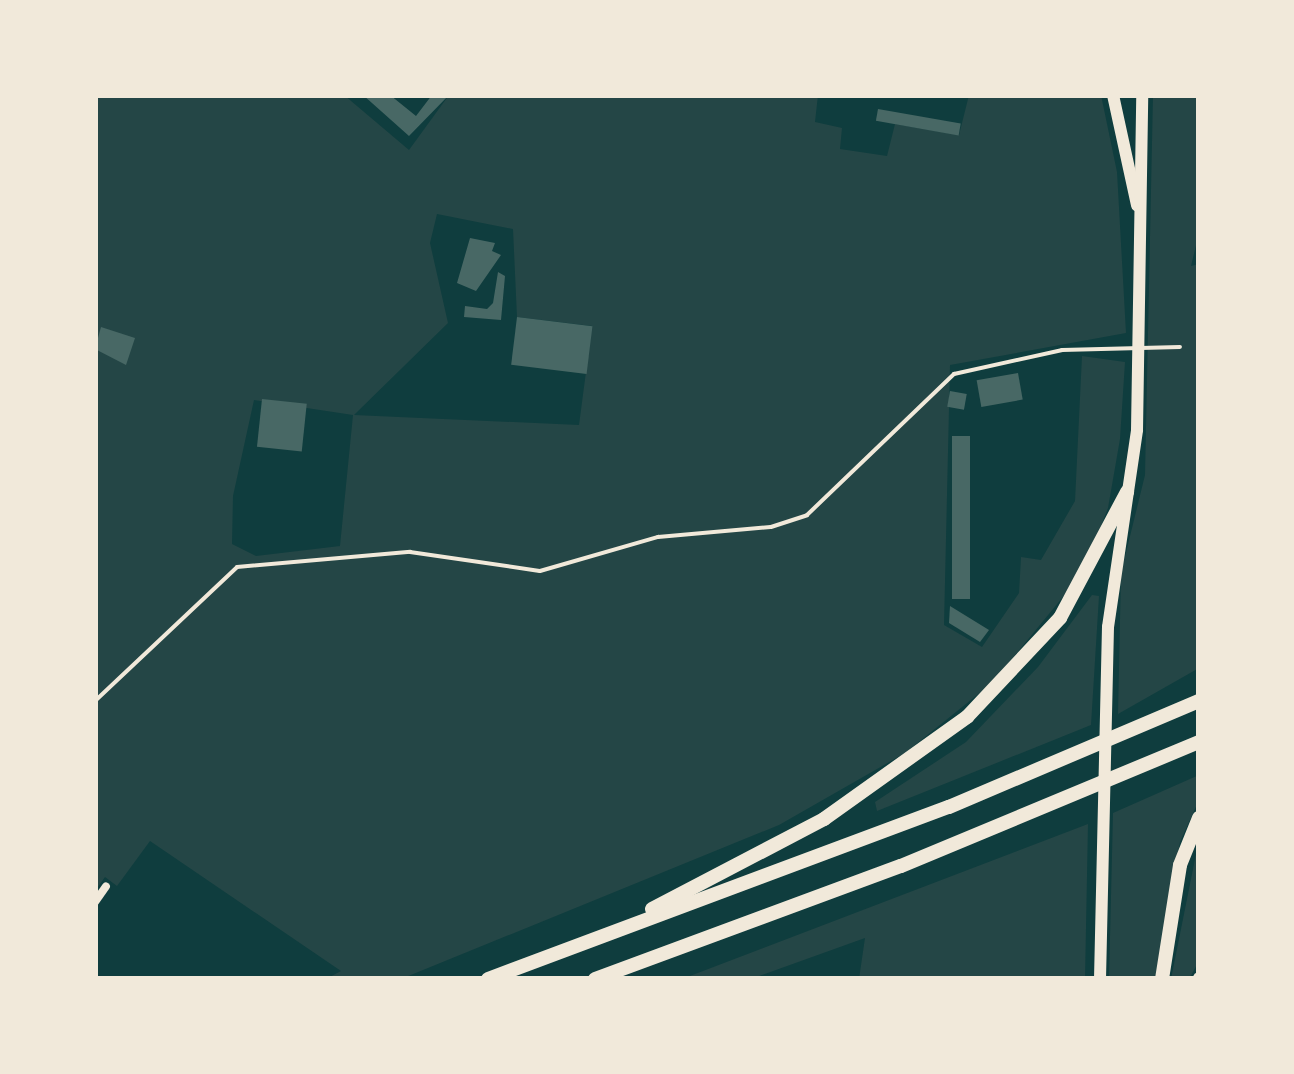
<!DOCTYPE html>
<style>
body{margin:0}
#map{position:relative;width:1294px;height:1074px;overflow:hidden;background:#0f3d3e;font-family:"Times New Roman",serif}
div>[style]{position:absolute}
.green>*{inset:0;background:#244646}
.building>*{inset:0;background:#486865;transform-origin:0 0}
.service>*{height:4px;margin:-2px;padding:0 2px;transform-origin:2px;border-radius:2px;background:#f1e9da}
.minor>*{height:8px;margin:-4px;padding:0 4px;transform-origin:4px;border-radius:4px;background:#f1e9da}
.primary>*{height:12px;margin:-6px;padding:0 6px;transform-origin:6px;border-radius:6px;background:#f1e9da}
.motorway>*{height:14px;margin:-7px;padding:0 7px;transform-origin:7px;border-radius:7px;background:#f1e9da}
span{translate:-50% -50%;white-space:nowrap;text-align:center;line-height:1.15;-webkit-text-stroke:10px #f1e9da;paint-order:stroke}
.frame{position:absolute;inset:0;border:98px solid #f1e9da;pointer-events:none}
</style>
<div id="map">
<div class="green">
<div style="clip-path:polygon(evenodd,95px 95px,344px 95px,409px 150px,449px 95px,818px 95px,815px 122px,842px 128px,840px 149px,887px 156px,895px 124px,959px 135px,969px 95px,1101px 95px,1117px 172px,1126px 333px,950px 365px,944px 625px,982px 647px,1019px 593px,1021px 557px,1041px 560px,1075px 501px,1082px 356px,1125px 362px,1120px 439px,1108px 508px,1095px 541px,1067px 592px,992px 683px,905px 753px,779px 825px,401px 979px,326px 979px,341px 971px,150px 841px,117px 886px,105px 877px,95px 891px,95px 95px,437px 214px,513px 229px,517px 317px,592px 326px,579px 425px,354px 415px,448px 323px,430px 243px,437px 214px,95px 95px,254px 400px,353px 415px,340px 546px,256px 556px,232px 544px,233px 496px,254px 400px)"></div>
<div style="clip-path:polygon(1153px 95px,1199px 95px,1199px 233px,1191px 266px,1199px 264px,1199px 668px,1118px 714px,1121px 573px,1145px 475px)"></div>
<div style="clip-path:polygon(1092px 595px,1099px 596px,1091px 725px,877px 811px,875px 802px,966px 742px,1038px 667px)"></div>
<div style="clip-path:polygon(1199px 775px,1199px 800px,1180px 842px,1155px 979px,1109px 979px,1113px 813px)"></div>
<div style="clip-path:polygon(1088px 824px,1085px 979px,859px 979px,865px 938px,751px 979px,682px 979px)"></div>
<div style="clip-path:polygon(1199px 839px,1199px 961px,1189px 979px,1171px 979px)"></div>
</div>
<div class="building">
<div style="clip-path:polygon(363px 95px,390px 95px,416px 116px,432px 95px,449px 95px,409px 136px)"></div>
<div style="left:878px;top:109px;width:84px;height:12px;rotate:10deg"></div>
<div style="clip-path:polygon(470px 238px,495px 243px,492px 251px,501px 255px,476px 291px,457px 283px)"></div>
<div style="clip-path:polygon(498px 272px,505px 276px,501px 320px,464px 317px,465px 306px,487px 309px,493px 303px)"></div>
<div style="left:517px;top:317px;width:76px;height:48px;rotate:7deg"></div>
<div style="clip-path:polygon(101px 327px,135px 338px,126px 365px,95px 349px)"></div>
<div style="left:1018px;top:373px;width:27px;height:42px;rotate:80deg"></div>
<div style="left:950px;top:391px;width:17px;height:16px;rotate:10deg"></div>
<div style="left:262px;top:399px;width:45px;height:48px;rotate:6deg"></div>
<div style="left:952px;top:436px;width:18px;height:163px"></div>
<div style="clip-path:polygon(950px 606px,989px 630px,980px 642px,949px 623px)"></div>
</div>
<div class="service">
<div style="left:95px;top:701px;width:195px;rotate:-43.3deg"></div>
<div style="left:237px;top:567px;width:174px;rotate:-5deg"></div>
<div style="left:410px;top:552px;width:131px;rotate:8.3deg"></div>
<div style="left:540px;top:571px;width:123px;rotate:-16.1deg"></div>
<div style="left:658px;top:537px;width:113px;rotate:-5.1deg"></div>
<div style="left:771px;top:527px;width:38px;rotate:-18deg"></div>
<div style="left:807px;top:515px;width:204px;rotate:-43.8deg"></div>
<div style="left:954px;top:374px;width:111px;rotate:-12.5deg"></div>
<div style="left:1062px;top:350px;width:118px;rotate:-1.5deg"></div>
</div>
<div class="minor">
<div style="left:95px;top:902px;width:19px;rotate:-55deg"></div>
</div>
<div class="primary">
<div style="left:1113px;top:95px;width:113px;rotate:77.7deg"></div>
<div style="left:1100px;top:979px;width:352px;rotate:-88.7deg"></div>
<div style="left:1108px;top:627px;width:199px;rotate:-81.6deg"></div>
<div style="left:1137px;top:430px;width:335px;rotate:-89.1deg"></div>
<div style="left:1199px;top:979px;width:1px;rotate:-90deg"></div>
</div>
<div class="motorway">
<div style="left:652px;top:909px;width:194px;rotate:-27.6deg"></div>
<div style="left:824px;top:819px;width:176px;rotate:-35.5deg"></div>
<div style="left:967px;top:717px;width:136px;rotate:-46.8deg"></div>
<div style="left:1060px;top:618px;width:143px;rotate:-62deg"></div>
<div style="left:488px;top:979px;width:492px;rotate:-20.5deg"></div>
<div style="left:949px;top:807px;width:272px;rotate:-23deg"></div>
<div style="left:595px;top:979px;width:326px;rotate:-20.3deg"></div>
<div style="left:901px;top:866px;width:323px;rotate:-22.6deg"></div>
<div style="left:1162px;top:979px;width:115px;rotate:-81deg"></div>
<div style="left:1180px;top:865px;width:51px;rotate:-68deg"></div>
</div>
<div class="frame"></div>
</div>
